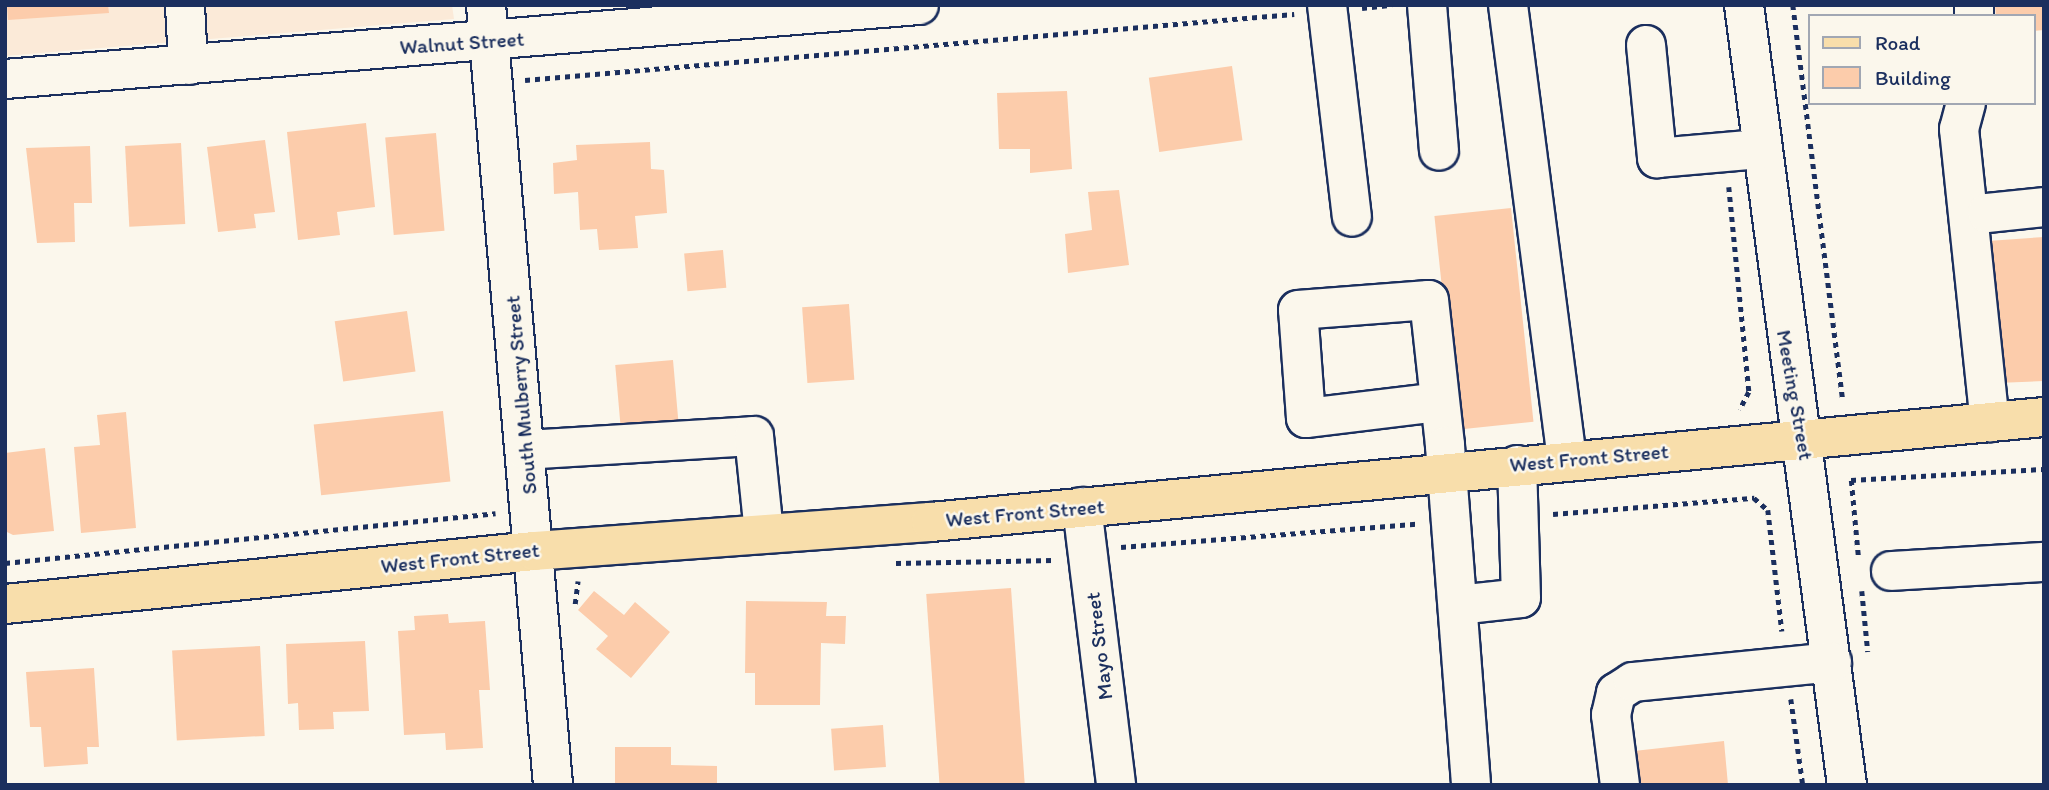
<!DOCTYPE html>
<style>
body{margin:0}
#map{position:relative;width:2049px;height:790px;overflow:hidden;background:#fbf7ec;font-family:Itim,sans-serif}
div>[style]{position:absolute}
.built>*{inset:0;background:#fbead8}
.building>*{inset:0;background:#fcccab;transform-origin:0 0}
.path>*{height:4.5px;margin-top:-2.25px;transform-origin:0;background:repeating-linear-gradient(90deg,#1b2f5e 0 5px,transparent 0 10px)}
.roads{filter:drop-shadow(2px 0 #1b2f5e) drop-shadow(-2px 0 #1b2f5e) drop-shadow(0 2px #1b2f5e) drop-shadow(0 -2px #1b2f5e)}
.minor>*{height:38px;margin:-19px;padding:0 19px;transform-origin:19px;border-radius:19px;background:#fbf7ec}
.major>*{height:38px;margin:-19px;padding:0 19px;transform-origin:19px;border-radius:19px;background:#f8deab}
span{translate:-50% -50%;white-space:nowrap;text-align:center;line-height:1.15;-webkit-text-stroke:5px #fbf7ec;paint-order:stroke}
.street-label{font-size:21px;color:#1b2f5e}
.frame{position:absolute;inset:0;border:7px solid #1b2f5e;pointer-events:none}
.legend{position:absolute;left:1808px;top:14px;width:228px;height:91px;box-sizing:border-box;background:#fbf7ec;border:2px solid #a1a7b3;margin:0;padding:9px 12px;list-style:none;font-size:21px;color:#1b2f5e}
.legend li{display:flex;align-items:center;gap:14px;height:35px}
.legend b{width:35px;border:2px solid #a1a7b3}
</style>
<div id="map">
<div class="built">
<div style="clip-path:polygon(5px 5px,452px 5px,454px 19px,5px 56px)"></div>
</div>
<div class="building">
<div style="clip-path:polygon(7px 5px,108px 5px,109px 13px,8px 20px)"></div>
<div style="clip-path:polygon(1995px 5px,2044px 5px,2044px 30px,2033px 31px,2033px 16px,1996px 16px)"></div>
<div style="left:1232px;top:66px;width:75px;height:84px;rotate:82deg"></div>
<div style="clip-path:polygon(1067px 91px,1072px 169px,1030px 173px,1030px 149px,999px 149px,997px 93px)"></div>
<div style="clip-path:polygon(366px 123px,375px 207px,337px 212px,340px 235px,298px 240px,287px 132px)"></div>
<div style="left:436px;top:133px;width:98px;height:51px;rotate:85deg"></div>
<div style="clip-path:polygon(265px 140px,275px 212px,254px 214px,256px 228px,218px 232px,207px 147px)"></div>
<div style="clip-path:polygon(650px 142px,651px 169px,664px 170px,667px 213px,635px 216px,638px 248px,599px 250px,597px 229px,580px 230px,578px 192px,554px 194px,553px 163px,577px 160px,576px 145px)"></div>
<div style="left:181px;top:143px;width:81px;height:56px;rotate:87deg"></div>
<div style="clip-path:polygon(90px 146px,92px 203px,74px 203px,75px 242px,37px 243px,26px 148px)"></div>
<div style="clip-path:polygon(1119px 190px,1129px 265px,1068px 273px,1065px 234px,1092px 230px,1088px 192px)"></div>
<div style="left:1511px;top:208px;width:215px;height:77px;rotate:84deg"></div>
<div style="clip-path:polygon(2044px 237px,2044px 381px,1997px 383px,1988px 241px)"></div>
<div style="left:723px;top:250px;width:38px;height:39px;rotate:85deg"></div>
<div style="left:849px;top:304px;width:76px;height:47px;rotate:86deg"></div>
<div style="left:407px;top:311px;width:61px;height:73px;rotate:82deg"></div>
<div style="left:673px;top:360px;width:73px;height:58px;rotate:85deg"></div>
<div style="left:443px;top:411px;width:71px;height:130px;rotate:84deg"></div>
<div style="clip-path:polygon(126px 412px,136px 528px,81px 533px,74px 447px,100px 445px,97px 415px)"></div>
<div style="clip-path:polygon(45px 448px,54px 531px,13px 535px,5px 531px,5px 453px)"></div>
<div style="left:1011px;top:588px;width:197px;height:85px;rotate:86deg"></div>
<div style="clip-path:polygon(594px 591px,624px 615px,635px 602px,670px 632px,631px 678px,596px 649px,608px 636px,578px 610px)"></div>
<div style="clip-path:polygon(746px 601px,827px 602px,826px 616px,846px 616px,845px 644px,821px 643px,820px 705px,755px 705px,755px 673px,745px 673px)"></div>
<div style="clip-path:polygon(448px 614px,449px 623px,485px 621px,490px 690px,479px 690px,483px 748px,446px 750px,445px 733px,404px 735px,398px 631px,415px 630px,414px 616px)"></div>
<div style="clip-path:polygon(365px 641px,369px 711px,333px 712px,334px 729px,299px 730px,298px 703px,288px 704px,286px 644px)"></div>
<div style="left:260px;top:646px;width:90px;height:88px;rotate:87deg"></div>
<div style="clip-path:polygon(94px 668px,99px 747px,87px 747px,88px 764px,44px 767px,41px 727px,30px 727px,26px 672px)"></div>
<div style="left:883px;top:725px;width:42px;height:52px;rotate:86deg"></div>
<div style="clip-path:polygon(1724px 741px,1728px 785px,1638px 785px,1634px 751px)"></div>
<div style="clip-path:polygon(615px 747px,671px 747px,671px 765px,717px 766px,717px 785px,615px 785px)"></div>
</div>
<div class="path">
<div style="left:1793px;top:5px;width:399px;rotate:82.8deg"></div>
<div style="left:1362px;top:8px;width:30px;rotate:-6deg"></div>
<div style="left:525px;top:80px;width:772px;rotate:-4.91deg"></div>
<div style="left:1729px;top:187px;width:206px;rotate:84.4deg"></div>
<div style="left:1749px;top:392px;width:20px;rotate:117deg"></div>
<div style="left:1553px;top:514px;width:202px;rotate:-4.6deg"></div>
<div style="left:1754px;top:498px;width:18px;rotate:41deg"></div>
<div style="left:1768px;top:510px;width:122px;rotate:83.4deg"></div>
<div style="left:1121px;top:547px;width:296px;rotate:-4.5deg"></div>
<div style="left:1858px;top:555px;width:75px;rotate:-95.3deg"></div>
<div style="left:1851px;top:480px;width:193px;rotate:-3.3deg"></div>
<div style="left:5px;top:563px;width:493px;rotate:-5.8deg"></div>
<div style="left:896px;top:563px;width:157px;rotate:-1.1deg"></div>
<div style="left:1862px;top:591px;width:61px;rotate:84.4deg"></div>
<div style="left:575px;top:604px;width:23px;rotate:-83deg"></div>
<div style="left:1791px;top:699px;width:87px;rotate:82.1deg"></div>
</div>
<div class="roads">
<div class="minor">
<div style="left:185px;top:5px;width:60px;rotate:87.1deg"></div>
<div style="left:486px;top:5px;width:783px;rotate:85.09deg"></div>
<div style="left:1327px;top:5px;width:213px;rotate:83.3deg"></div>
<div style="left:1427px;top:5px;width:146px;rotate:85.3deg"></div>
<div style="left:1508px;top:5px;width:459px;rotate:82.6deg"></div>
<div style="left:1744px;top:5px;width:787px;rotate:82.48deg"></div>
<div style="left:1974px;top:5px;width:11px;rotate:90deg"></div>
<div style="left:1646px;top:45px;width:114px;rotate:84.4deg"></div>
<div style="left:1657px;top:158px;width:103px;rotate:-5deg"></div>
<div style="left:5px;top:79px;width:917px;rotate:-4.63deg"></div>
<div style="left:1966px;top:103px;width:27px;rotate:105deg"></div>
<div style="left:1959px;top:129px;width:295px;rotate:84deg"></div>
<div style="left:1987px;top:213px;width:57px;rotate:-6deg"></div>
<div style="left:1439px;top:402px;width:134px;rotate:173.1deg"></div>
<div style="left:1306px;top:418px;width:108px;rotate:-94.2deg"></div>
<div style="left:1298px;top:310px;width:131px;rotate:-4.4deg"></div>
<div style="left:1429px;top:300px;width:147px;rotate:83.7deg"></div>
<div style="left:1445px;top:446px;width:340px;rotate:85.6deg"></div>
<div style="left:525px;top:450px;width:229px;rotate:-3.5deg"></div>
<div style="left:754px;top:436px;width:98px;rotate:84.1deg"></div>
<div style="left:1082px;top:507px;width:280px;rotate:83deg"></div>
<div style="left:1891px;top:571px;width:153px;rotate:-3.4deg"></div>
<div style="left:1458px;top:605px;width:63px;rotate:-6.3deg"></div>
<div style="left:1521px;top:598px;width:133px;rotate:-91.7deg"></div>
<div style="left:1620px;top:785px;width:71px;rotate:-97.3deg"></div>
<div style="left:1611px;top:715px;width:23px;rotate:-77deg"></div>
<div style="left:1616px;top:693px;width:20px;rotate:-33deg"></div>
<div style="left:1633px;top:682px;width:200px;rotate:-5.7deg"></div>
</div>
<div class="major">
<div style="left:5px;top:604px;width:532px;rotate:-5.72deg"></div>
<div style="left:534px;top:551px;width:398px;rotate:-4.2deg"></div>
<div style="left:931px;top:522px;width:1118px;rotate:-5.39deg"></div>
</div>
</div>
<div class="street-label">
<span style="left:462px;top:43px;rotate:-4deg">Walnut Street</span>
<span style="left:521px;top:395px;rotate:-95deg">South Mulberry Street</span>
<span style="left:1795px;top:395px;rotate:80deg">Meeting Street</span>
<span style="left:1589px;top:458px;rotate:-5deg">West Front Street</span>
<span style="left:1025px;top:513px;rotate:-5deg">West Front Street</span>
<span style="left:460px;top:558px;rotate:-6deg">West Front Street</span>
<span style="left:1099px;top:646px;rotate:-97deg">Mayo Street</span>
</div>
<div class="frame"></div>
<ul class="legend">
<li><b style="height:9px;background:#f8deab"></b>Road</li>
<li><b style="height:19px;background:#fcccab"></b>Building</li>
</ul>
</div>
